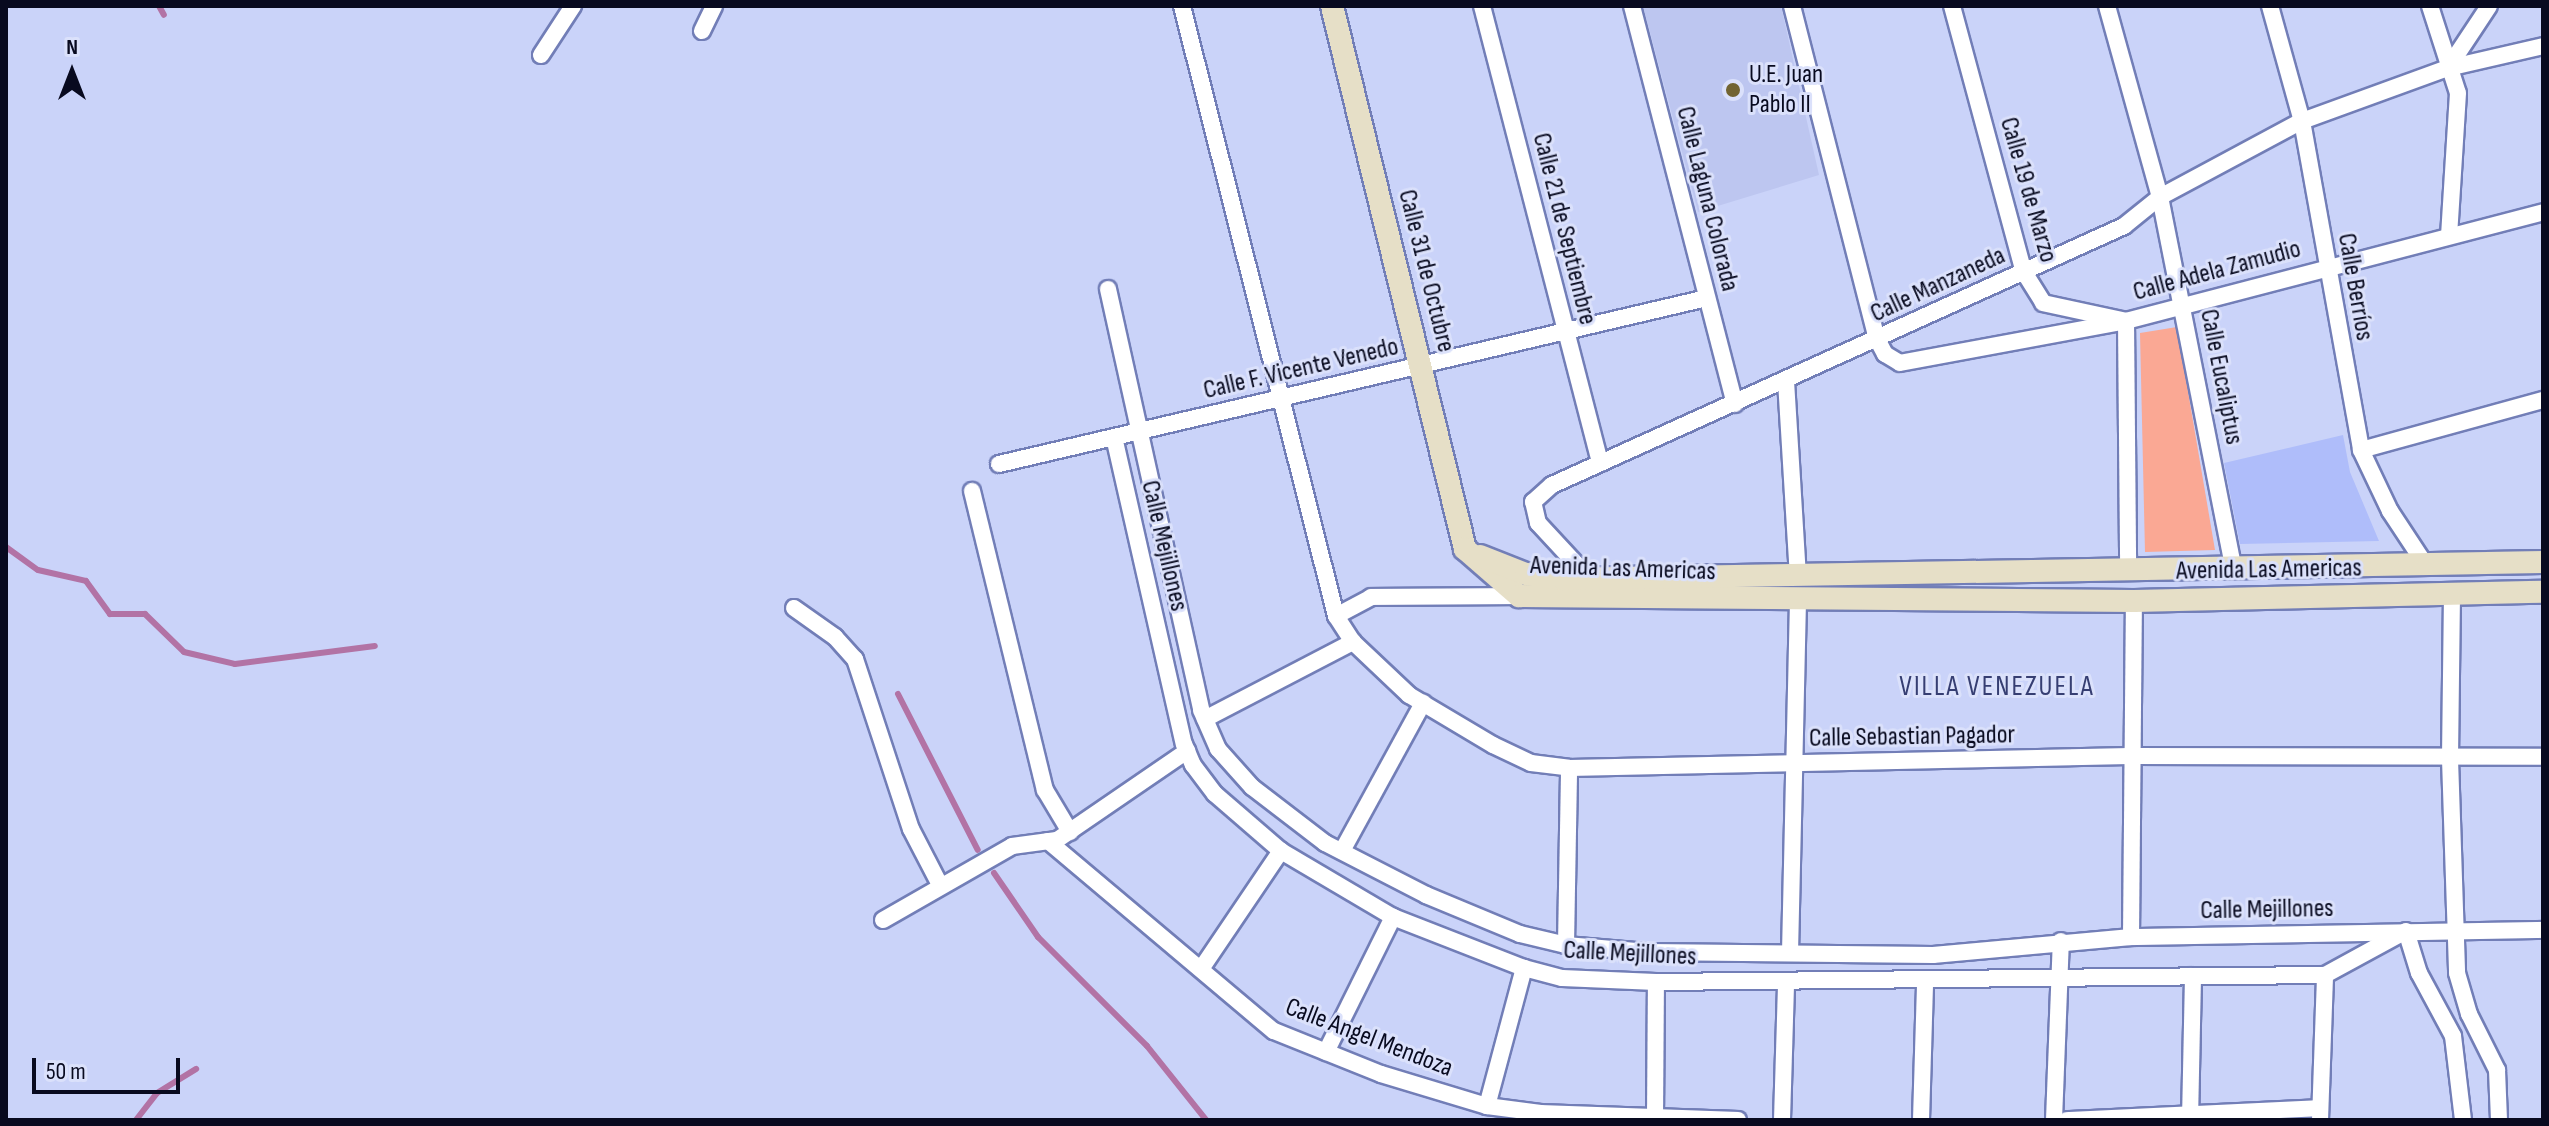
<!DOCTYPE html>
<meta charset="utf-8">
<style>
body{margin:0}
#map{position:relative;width:2549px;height:1126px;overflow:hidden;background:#cad3f9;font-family:"Sofia Sans Condensed",sans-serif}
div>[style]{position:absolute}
.built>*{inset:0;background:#bdc6f0}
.green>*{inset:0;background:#faa894}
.stream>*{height:6px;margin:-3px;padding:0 3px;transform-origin:3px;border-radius:3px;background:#b273a5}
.building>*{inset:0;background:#afbdfa}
.roads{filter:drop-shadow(2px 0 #727eb7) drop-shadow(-2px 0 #727eb7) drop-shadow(0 2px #727eb7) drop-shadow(0 -2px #727eb7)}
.minor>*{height:16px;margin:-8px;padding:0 8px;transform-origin:8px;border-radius:8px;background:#fff}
.secondary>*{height:22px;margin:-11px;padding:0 11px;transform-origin:11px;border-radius:11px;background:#e6dfc7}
.dots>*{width:22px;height:22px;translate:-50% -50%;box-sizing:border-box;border:4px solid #dbe1fb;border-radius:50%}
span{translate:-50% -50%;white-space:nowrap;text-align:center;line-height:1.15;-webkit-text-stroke:6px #dbe1fb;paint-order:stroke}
.poi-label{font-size:26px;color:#080a1f}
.left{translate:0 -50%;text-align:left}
.street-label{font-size:26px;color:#080a1f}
.neighbourhood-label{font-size:28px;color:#363e72;letter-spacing:2px}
.frame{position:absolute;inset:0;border:8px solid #080a1f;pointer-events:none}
.north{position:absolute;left:32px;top:32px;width:80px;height:80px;-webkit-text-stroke:6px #dbe1fb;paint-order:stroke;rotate:0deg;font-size:22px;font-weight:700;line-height:32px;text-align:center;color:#080a1f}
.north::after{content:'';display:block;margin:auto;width:28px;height:36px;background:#080a1f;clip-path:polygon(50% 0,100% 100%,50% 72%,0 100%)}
.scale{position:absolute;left:32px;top:1058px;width:148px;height:36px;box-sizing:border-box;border:4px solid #080a1f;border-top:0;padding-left:10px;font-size:24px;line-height:28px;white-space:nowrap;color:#080a1f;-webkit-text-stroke:6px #dbe1fb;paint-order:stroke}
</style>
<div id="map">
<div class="built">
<div style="clip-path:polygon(1643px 6px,1781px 6px,1819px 175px,1698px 212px)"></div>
</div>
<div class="green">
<div style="clip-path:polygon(2177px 327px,2215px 550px,2145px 552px,2140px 333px)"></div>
</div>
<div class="stream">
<div style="left:159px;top:6px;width:10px;rotate:61deg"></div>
<div style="left:6px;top:547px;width:39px;rotate:36deg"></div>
<div style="left:38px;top:570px;width:49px;rotate:12.9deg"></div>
<div style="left:86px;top:581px;width:41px;rotate:54deg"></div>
<div style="left:110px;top:614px;width:35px"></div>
<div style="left:145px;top:614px;width:54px;rotate:44.3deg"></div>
<div style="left:184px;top:652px;width:52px;rotate:13.2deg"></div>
<div style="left:235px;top:664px;width:141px;rotate:-7.3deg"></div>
<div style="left:898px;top:694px;width:175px;rotate:62.9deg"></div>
<div style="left:994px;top:873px;width:78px;rotate:55.5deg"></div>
<div style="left:1038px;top:937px;width:154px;rotate:45deg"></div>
<div style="left:1147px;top:1046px;width:95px;rotate:51.4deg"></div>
<div style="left:136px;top:1120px;width:34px;rotate:-52deg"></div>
<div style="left:157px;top:1093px;width:46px;rotate:-31.6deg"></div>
</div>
<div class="building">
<div style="clip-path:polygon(2343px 435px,2350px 472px,2379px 541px,2240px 544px,2224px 463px)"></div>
</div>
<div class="roads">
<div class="minor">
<div style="left:1182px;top:6px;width:629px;rotate:75.83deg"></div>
<div style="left:1336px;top:616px;width:31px;rotate:57deg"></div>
<div style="left:1353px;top:642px;width:77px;rotate:43.4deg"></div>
<div style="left:1409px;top:695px;width:98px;rotate:30.8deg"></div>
<div style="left:1493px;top:745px;width:42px;rotate:25.3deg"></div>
<div style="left:1531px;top:763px;width:38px;rotate:7deg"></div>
<div style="left:1569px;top:768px;width:561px;rotate:-1.23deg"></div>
<div style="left:2130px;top:756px;width:413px;rotate:0.1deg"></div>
<div style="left:1482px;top:6px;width:472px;rotate:75.5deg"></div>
<div style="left:1632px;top:6px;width:411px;rotate:75.5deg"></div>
<div style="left:1792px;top:6px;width:344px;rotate:75.7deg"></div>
<div style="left:1877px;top:339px;width:17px;rotate:62deg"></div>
<div style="left:1885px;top:354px;width:17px;rotate:31deg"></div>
<div style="left:1900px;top:363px;width:230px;rotate:-10.5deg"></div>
<div style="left:2126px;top:321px;width:431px;rotate:-14.6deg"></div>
<div style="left:1952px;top:6px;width:276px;rotate:74.9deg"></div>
<div style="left:2024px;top:272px;width:36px;rotate:58deg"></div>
<div style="left:2043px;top:303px;width:85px;rotate:12.2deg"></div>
<div style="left:2126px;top:321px;width:248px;rotate:89.5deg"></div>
<div style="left:2107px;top:6px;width:198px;rotate:74.5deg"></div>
<div style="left:2160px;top:197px;width:377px;rotate:78.8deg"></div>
<div style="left:2270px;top:6px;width:119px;rotate:74.5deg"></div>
<div style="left:2302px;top:121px;width:334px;rotate:79.8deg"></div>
<div style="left:2361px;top:450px;width:68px;rotate:64.6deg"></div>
<div style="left:2390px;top:511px;width:64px;rotate:56.6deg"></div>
<div style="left:2430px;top:6px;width:91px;rotate:72.2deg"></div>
<div style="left:2458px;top:93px;width:143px;rotate:93.6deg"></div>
<div style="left:702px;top:31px;width:28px;rotate:-64deg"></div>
<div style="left:541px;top:55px;width:59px;rotate:-56.9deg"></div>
<div style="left:2448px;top:68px;width:74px;rotate:-56.5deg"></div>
<div style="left:1108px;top:289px;width:431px;rotate:77.5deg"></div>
<div style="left:1201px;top:710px;width:43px;rotate:66.4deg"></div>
<div style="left:1218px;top:749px;width:51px;rotate:48.2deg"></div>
<div style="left:1252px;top:787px;width:92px;rotate:37.5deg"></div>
<div style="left:1325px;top:843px;width:114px;rotate:27.2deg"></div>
<div style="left:1426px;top:895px;width:102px;rotate:22.5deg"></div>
<div style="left:1520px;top:934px;width:47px;rotate:13.4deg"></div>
<div style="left:1566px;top:945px;width:82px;rotate:4.9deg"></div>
<div style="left:1648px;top:952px;width:285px;rotate:0.6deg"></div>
<div style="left:1933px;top:955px;width:199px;rotate:-5.2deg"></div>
<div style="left:2131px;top:937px;width:412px;rotate:-1deg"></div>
<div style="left:1786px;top:381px;width:194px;rotate:86.5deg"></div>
<div style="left:1114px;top:437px;width:315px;rotate:77.2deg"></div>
<div style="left:1184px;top:744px;width:23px;rotate:67deg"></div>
<div style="left:1193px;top:765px;width:36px;rotate:53deg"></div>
<div style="left:1215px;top:794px;width:87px;rotate:40.8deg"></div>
<div style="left:1281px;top:851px;width:130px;rotate:30.5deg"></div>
<div style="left:1393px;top:917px;width:141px;rotate:21.3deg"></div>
<div style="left:1524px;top:968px;width:39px;rotate:15deg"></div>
<div style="left:1562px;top:978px;width:94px;rotate:2.4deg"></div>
<div style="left:1656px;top:982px;width:669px;rotate:-0.6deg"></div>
<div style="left:2325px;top:975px;width:88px;rotate:-28.6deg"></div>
<div style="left:2361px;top:450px;width:189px;rotate:-15.4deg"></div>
<div style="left:999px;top:464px;width:727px;rotate:-13.2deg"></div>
<div style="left:972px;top:491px;width:308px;rotate:76.3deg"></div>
<div style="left:1045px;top:790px;width:49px;rotate:59.2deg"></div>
<div style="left:1589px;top:578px;width:75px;rotate:-132.8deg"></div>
<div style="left:1538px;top:523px;width:22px;rotate:-103deg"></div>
<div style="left:1533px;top:502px;width:25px;rotate:-42deg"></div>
<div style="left:1552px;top:485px;width:628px;rotate:-24.36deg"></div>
<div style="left:2124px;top:226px;width:46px;rotate:-38.9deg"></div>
<div style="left:2160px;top:197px;width:161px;rotate:-28.2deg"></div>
<div style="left:2302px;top:121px;width:155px;rotate:-20deg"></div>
<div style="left:2448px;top:68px;width:98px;rotate:-13deg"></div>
<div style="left:2452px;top:594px;width:165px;rotate:90.7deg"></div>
<div style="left:2450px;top:759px;width:214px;rotate:88.1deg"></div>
<div style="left:2457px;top:973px;width:43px;rotate:73.7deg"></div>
<div style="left:2469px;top:1014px;width:63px;rotate:63.4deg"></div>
<div style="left:2497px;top:1070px;width:50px;rotate:87.7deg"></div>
<div style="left:794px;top:608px;width:50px;rotate:35.3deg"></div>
<div style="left:835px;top:637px;width:30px;rotate:48deg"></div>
<div style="left:855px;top:659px;width:179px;rotate:71.8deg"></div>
<div style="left:911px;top:829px;width:63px;rotate:62.6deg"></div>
<div style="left:1336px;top:616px;width:40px;rotate:-28deg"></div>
<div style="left:1371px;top:597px;width:148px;rotate:-0.4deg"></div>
<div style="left:1205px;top:719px;width:167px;rotate:-27.5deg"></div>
<div style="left:1048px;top:841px;width:295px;rotate:40.1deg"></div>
<div style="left:1274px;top:1031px;width:115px;rotate:21.9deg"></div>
<div style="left:1381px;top:1074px;width:111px;rotate:16.8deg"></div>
<div style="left:1487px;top:1106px;width:54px;rotate:7.4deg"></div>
<div style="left:1541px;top:1113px;width:197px;rotate:2deg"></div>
<div style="left:1342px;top:851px;width:169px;rotate:-61.3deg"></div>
<div style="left:883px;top:920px;width:149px;rotate:-29.8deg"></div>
<div style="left:1012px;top:846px;width:45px;rotate:-7.6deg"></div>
<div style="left:1057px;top:840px;width:158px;rotate:-34.4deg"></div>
<div style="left:2406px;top:931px;width:44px;rotate:72.8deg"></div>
<div style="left:2419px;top:973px;width:72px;rotate:61.6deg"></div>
<div style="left:2453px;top:1036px;width:85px;rotate:83.2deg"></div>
<div style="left:2131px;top:937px;width:336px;rotate:-89.5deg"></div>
<div style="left:1566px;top:945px;width:177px;rotate:-89deg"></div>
<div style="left:1790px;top:953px;width:352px;rotate:-88.7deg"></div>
<div style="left:1201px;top:969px;width:143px;rotate:-55.9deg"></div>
<div style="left:1326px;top:1052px;width:151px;rotate:-63.6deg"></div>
<div style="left:1487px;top:1106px;width:143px;rotate:-75deg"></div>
<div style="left:1655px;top:1118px;width:136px;rotate:-89.6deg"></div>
<div style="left:1782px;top:1120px;width:137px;rotate:-88.3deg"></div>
<div style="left:1921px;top:1120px;width:138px;rotate:-88.3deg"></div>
<div style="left:2054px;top:1120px;width:179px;rotate:-87.8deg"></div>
<div style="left:2067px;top:1120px;width:253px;rotate:-2.7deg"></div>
<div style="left:2190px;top:1120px;width:144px;rotate:-88.8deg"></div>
<div style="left:2320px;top:1120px;width:145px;rotate:-88deg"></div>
</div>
<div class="secondary">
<div style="left:1332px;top:6px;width:559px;rotate:76.24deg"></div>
<div style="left:1465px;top:549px;width:72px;rotate:41deg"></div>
<div style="left:1519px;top:596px;width:615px;rotate:0.47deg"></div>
<div style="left:2134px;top:601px;width:409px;rotate:-1.3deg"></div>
<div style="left:1480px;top:556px;width:49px;rotate:21.4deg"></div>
<div style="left:1526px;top:574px;width:37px;rotate:8deg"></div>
<div style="left:1563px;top:579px;width:980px;rotate:-0.99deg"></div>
</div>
</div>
<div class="dots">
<div style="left:1733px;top:90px;background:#726432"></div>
</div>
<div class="poi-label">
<span class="left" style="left:1749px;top:90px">U.E. Juan<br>Pablo II</span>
</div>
<div class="street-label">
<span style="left:2028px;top:190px;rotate:74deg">Calle 19 de Marzo</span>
<span style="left:1707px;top:199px;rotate:76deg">Calle Laguna Colorada</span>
<span style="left:1564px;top:229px;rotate:76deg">Calle 21 de Septiembre</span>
<span style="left:1426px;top:271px;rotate:76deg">Calle 31 de Octubre</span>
<span style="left:2217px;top:271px;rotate:-15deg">Calle Adela Zamudio</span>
<span style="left:1938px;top:285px;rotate:-25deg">Calle Manzaneda</span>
<span style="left:2355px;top:287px;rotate:80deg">Calle Berríos</span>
<span style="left:1301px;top:369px;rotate:-13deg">Calle F. Vicente Venedo</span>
<span style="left:2221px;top:377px;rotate:79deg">Calle Eucaliptus</span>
<span style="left:1164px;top:546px;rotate:77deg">Calle Mejillones</span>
<span style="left:1623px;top:569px;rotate:2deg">Avenida Las Americas</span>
<span style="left:2269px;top:570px;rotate:-1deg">Avenida Las Americas</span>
<span style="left:1912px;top:737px;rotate:-1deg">Calle Sebastian Pagador</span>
<span style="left:2267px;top:910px;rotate:-1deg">Calle Mejillones</span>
<span style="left:1630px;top:954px;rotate:3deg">Calle Mejillones</span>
<span style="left:1369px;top:1038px;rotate:21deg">Calle Angel Mendoza</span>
</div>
<div class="neighbourhood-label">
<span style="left:1997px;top:687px">VILLA VENEZUELA</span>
</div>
<div class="frame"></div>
<div class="north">N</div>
<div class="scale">50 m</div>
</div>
